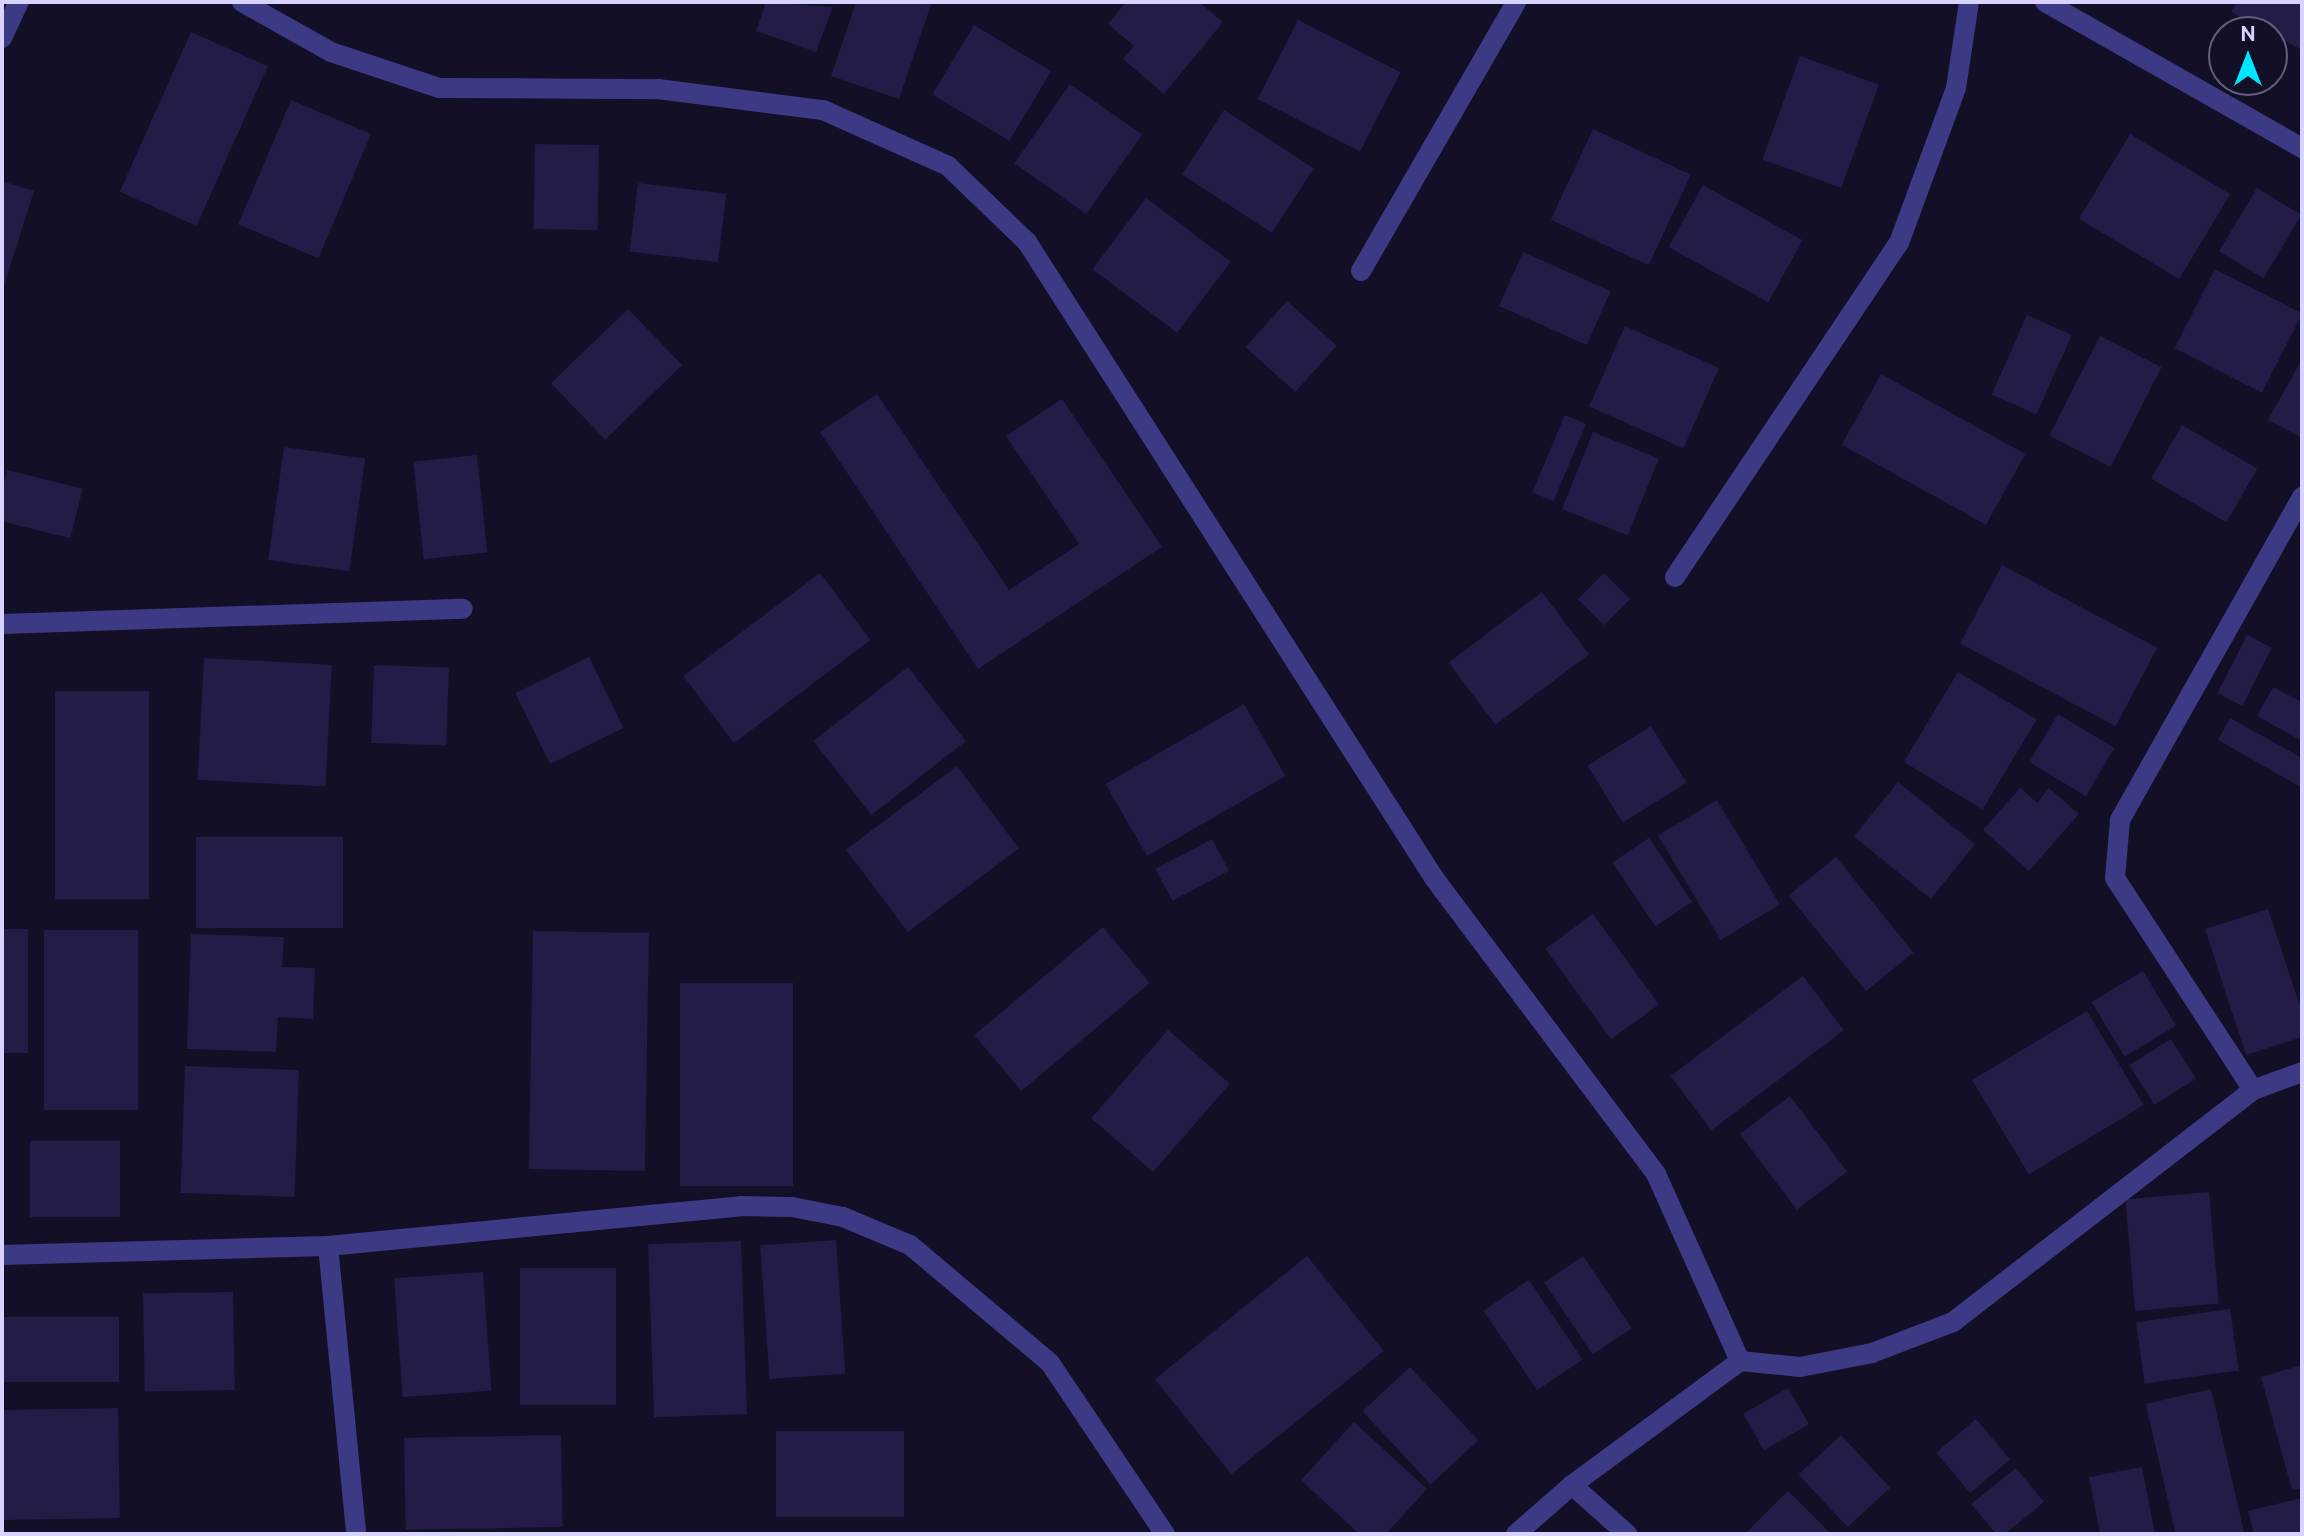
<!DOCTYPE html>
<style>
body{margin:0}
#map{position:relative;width:2304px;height:1536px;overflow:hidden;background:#130f26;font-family:Cabin,sans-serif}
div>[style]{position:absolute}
.building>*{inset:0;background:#241b47;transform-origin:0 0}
.street>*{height:20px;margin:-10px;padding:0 10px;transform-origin:10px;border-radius:10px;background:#3d3a85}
span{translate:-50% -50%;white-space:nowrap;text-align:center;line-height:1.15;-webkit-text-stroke:8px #130f26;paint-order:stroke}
.frame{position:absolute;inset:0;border:4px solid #d9d4ff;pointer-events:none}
.north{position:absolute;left:2208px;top:16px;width:80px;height:80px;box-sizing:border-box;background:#130f26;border:2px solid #625e7d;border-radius:50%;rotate:0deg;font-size:22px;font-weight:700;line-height:32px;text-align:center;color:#d9d4ff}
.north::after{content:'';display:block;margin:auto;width:28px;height:36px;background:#00e5ff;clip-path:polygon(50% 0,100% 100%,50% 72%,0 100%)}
</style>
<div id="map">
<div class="building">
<div style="clip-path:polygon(766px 2px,833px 7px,816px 52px,756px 31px)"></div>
<div style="clip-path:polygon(856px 2px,932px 2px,899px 99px,831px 76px)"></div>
<div style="clip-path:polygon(1126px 2px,1199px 2px,1223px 22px,1164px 94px,1123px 59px,1134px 46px,1108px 24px)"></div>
<div style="clip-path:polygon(2237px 2px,2302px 2px,2302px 50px,2231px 12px)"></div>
<div style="left:1298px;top:20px;width:115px;height:89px;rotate:27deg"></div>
<div style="left:974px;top:25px;width:90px;height:81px;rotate:31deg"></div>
<div style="left:191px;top:32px;width:84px;height:175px;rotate:24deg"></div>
<div style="left:1800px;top:56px;width:84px;height:110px;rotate:20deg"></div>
<div style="left:1070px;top:84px;width:88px;height:97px;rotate:35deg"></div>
<div style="left:291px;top:100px;width:87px;height:135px;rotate:23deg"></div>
<div style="left:1224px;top:110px;width:107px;height:77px;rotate:33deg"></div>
<div style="left:1593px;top:129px;width:108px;height:100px;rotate:25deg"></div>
<div style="left:2130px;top:134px;width:117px;height:99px;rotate:31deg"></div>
<div style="left:535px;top:144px;width:64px;height:85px;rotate:1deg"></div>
<div style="clip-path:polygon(2px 181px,34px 191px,3px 289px,2px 289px)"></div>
<div style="left:638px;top:183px;width:89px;height:69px;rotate:7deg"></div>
<div style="left:1703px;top:185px;width:114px;height:71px;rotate:29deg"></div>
<div style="left:2257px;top:188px;width:52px;height:74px;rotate:31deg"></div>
<div style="left:1146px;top:198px;width:106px;height:89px;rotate:37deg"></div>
<div style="left:1523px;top:252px;width:96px;height:59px;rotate:24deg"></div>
<div style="left:2215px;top:269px;width:98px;height:89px;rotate:27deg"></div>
<div style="left:1287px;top:301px;width:67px;height:62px;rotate:42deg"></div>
<div style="left:628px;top:309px;width:78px;height:107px;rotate:46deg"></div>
<div style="left:2027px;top:315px;width:49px;height:87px;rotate:24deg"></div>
<div style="left:1625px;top:326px;width:103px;height:88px;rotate:24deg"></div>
<div style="left:2100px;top:336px;width:69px;height:112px;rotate:27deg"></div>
<div style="clip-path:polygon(2302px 359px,2302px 438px,2268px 420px)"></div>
<div style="left:1881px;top:374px;width:165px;height:81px;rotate:29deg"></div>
<div style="clip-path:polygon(877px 394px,1009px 590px,1079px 544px,1006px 436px,1062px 399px,1162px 547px,978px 669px,820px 432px)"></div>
<div style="left:1565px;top:415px;width:23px;height:84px;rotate:23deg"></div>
<div style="left:2182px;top:425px;width:87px;height:62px;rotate:30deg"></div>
<div style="left:1593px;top:432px;width:71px;height:83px;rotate:22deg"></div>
<div style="left:284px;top:447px;width:82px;height:114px;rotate:8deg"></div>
<div style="left:477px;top:455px;width:98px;height:64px;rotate:84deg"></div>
<div style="left:7px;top:470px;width:78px;height:51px;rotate:14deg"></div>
<div style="left:2002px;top:565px;width:176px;height:89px;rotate:28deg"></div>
<div style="left:820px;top:573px;width:84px;height:171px;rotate:53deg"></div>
<div style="left:1604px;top:573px;width:37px;height:37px;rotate:45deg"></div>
<div style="left:1542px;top:592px;width:78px;height:117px;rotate:53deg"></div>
<div style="left:2247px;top:635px;width:28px;height:65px;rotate:27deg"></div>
<div style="left:589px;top:657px;width:79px;height:82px;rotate:64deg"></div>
<div style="left:204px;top:658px;width:128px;height:122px;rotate:3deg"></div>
<div style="left:374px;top:665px;width:75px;height:78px;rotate:2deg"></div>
<div style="left:908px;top:667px;width:94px;height:120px;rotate:52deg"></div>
<div style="left:1958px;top:672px;width:92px;height:105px;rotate:31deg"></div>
<div style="clip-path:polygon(2273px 687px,2302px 702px,2302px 741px,2257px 716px)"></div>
<div style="left:55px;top:691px;width:94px;height:208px"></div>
<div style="left:1244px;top:704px;width:83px;height:160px;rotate:60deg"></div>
<div style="left:2058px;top:714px;width:66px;height:56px;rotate:31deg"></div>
<div style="clip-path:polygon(2230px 718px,2302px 758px,2302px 788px,2218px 740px)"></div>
<div style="left:1651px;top:726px;width:67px;height:75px;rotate:58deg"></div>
<div style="left:957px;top:766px;width:103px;height:139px;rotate:53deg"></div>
<div style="left:1898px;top:782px;width:99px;height:70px;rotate:39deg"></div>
<div style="clip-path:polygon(2020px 788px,2037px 803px,2049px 788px,2079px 814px,2029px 871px,1983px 830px)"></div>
<div style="left:1717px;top:800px;width:122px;height:69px;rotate:59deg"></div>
<div style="left:196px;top:837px;width:147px;height:91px"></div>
<div style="left:1649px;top:838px;width:77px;height:44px;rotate:56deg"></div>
<div style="left:1212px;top:839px;width:36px;height:64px;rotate:62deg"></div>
<div style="left:1836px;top:857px;width:123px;height:61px;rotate:51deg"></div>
<div style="clip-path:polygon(2268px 909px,2302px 1012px,2302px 1037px,2246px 1055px,2205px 929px)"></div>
<div style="left:1593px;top:914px;width:112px;height:59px;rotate:54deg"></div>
<div style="left:1103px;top:927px;width:73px;height:168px;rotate:50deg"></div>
<div style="left:2px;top:929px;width:26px;height:124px"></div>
<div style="left:44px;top:930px;width:94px;height:180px"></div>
<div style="left:533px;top:931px;width:116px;height:238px;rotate:1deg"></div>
<div style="clip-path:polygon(191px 934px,284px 937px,282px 967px,315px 968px,313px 1019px,278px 1017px,276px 1052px,187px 1049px)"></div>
<div style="left:2143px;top:971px;width:64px;height:60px;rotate:59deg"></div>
<div style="left:1803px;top:976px;width:68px;height:166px;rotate:53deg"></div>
<div style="left:680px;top:983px;width:113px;height:203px"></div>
<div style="left:2087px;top:1011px;width:110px;height:134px;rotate:59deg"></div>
<div style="left:1168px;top:1030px;width:82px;height:117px;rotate:41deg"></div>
<div style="left:2171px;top:1039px;width:47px;height:49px;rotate:58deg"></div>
<div style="left:185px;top:1066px;width:114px;height:127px;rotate:2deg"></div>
<div style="left:1790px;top:1096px;width:95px;height:63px;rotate:53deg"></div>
<div style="left:30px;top:1141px;width:90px;height:76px"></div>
<div style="left:2209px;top:1192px;width:112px;height:84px;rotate:85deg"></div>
<div style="left:836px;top:1240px;width:134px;height:76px;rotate:86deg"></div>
<div style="left:741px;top:1241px;width:173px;height:93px;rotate:88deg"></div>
<div style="left:1307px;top:1256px;width:122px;height:196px;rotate:51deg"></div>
<div style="left:1583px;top:1256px;width:87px;height:47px;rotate:56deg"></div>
<div style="left:616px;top:1268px;width:137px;height:96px;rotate:90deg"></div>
<div style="left:483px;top:1272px;width:119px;height:89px;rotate:86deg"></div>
<div style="left:1529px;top:1280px;width:96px;height:55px;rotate:56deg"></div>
<div style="left:233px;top:1292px;width:98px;height:90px;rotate:89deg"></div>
<div style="left:2230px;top:1309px;width:62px;height:95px;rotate:82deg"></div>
<div style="left:2px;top:1317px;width:117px;height:65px"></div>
<div style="clip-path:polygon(2302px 1365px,2302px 1488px,2292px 1490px,2261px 1377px)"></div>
<div style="left:1410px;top:1367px;width:100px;height:65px;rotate:47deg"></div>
<div style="left:1788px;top:1388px;width:42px;height:52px;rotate:60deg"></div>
<div style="left:2211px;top:1389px;width:149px;height:67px;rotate:77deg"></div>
<div style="left:118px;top:1408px;width:110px;height:116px;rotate:89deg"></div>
<div style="left:1976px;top:1419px;width:53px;height:52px;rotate:50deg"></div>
<div style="clip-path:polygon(1354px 1422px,1427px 1489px,1386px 1534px,1359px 1534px,1301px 1480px)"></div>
<div style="left:776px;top:1431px;width:128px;height:86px"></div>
<div style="left:561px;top:1435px;width:92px;height:157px;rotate:89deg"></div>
<div style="left:1841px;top:1435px;width:72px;height:58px;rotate:47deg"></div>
<div style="clip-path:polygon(2142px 1467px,2155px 1534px,2100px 1534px,2089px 1477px)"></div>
<div style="clip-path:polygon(2016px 1468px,2044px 1502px,2005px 1534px,1996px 1534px,1971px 1504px)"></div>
<div style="clip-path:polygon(1788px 1491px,1831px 1534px,1745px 1534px)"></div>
<div style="clip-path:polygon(2302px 1498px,2302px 1534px,2254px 1534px,2248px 1511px)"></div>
</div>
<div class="street">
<div style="left:242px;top:2px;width:102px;rotate:29.3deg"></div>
<div style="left:331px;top:52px;width:114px;rotate:18.4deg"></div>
<div style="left:439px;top:88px;width:219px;rotate:0.3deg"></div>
<div style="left:658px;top:89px;width:166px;rotate:7.3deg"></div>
<div style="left:823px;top:110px;width:137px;rotate:24.1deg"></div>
<div style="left:948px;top:166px;width:110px;rotate:43.9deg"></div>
<div style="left:1027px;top:242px;width:755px;rotate:57.38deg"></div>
<div style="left:1434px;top:878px;width:370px;rotate:53.1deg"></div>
<div style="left:1656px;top:1174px;width:205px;rotate:65.8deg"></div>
<div style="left:2045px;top:2px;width:296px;rotate:29.6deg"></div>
<div style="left:2px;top:38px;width:40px;rotate:-65deg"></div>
<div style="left:1361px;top:271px;width:310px;rotate:-60deg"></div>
<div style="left:2302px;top:497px;width:371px;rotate:119.4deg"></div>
<div style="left:2120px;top:820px;width:58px;rotate:94.9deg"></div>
<div style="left:2115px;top:878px;width:253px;rotate:56.9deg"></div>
<div style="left:2253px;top:1090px;width:52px;rotate:-20.2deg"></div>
<div style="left:1675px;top:577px;width:402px;rotate:-56.2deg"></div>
<div style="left:1899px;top:243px;width:165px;rotate:-69.8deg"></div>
<div style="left:1956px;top:88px;width:87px;rotate:-81.4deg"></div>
<div style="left:2px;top:624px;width:461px;rotate:-1.9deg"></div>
<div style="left:328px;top:1246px;width:289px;rotate:84.4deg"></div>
<div style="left:2px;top:1255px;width:326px;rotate:-1.6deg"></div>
<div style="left:328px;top:1246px;width:415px;rotate:-5.5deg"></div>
<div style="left:741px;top:1206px;width:51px;rotate:1.1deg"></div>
<div style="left:792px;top:1207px;width:52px;rotate:11.1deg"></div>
<div style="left:843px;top:1217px;width:73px;rotate:22.7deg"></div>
<div style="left:910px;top:1245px;width:183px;rotate:40.1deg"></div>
<div style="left:1050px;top:1363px;width:206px;rotate:56.1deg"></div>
<div style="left:1572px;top:1485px;width:74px;rotate:41.7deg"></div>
<div style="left:1516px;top:1534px;width:74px;rotate:-41.2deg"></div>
<div style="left:1572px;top:1485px;width:209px;rotate:-36.4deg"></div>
<div style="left:1740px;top:1361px;width:60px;rotate:5.7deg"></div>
<div style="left:1800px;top:1367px;width:73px;rotate:-11deg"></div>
<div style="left:1872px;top:1353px;width:87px;rotate:-20.9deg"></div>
<div style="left:1953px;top:1322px;width:379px;rotate:-37.7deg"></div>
</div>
<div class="frame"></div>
<div class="north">N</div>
</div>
